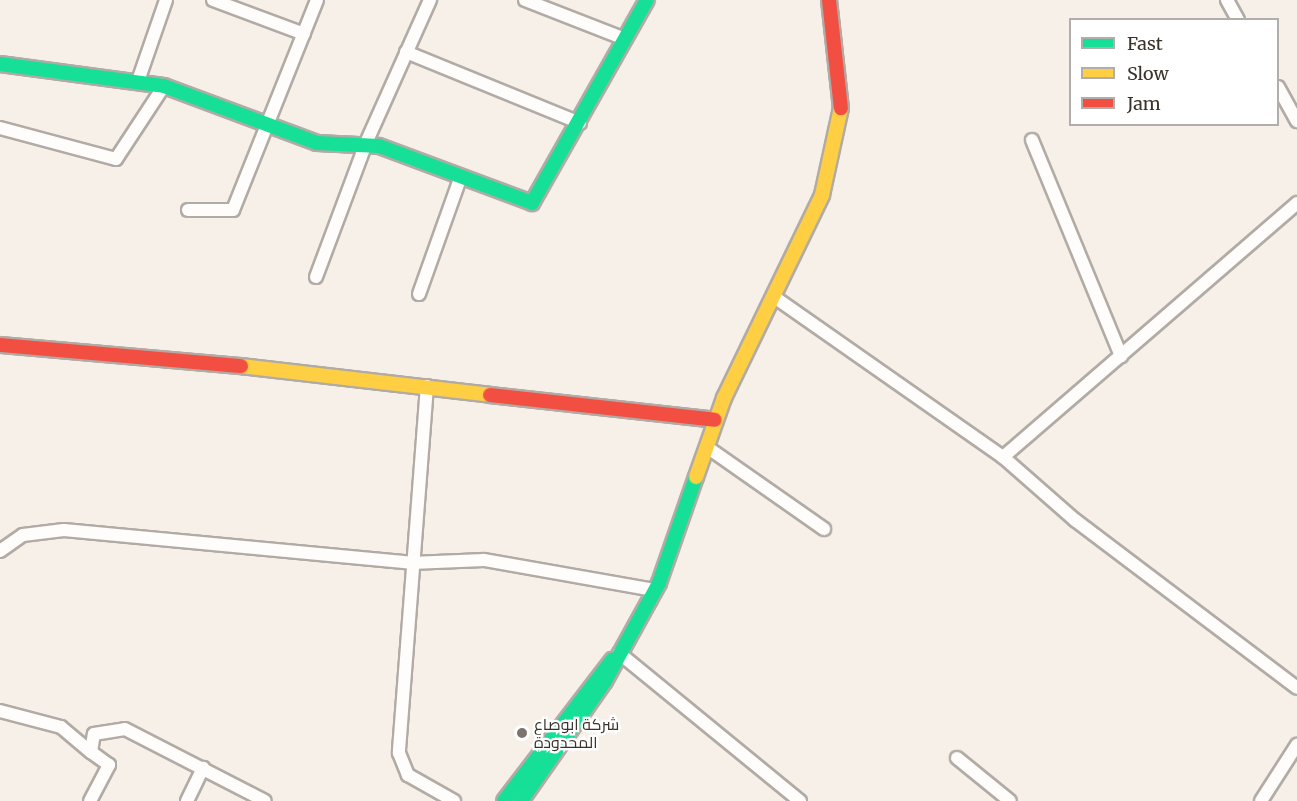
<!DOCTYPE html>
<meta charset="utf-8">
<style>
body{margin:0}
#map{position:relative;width:1297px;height:801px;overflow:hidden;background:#f7f0e9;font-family:Merriweather,Cairo,serif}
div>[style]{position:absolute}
.roads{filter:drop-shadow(2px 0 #b2aba5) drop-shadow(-2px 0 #b2aba5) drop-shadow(0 2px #b2aba5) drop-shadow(0 -2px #b2aba5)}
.street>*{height:12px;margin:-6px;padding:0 6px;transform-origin:6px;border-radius:6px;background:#fefdfc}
.fast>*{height:14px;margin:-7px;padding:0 7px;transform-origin:7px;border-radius:7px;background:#16e098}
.slow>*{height:14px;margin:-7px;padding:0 7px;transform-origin:7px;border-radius:7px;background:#ffcf43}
.jam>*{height:14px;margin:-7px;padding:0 7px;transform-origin:7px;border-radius:7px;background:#f24e42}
.dots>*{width:16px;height:16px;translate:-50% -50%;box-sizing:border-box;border:3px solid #fff;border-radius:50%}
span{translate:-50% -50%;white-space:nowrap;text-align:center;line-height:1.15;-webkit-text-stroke:4.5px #fff;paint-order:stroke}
.poi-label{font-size:16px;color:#3b322a}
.left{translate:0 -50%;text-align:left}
.legend{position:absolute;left:1069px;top:18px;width:210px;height:108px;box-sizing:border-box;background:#fff;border:2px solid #b1adaa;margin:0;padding:8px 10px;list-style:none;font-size:18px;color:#3b322a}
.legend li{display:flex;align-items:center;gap:12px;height:30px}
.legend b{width:30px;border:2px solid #b1adaa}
</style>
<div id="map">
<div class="roads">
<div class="street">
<div style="left:213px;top:0;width:97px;rotate:20.5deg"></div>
<div style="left:525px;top:0;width:107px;rotate:21.3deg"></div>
<div style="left:1227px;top:0;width:23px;rotate:61deg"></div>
<div style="left:406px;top:52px;width:188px;rotate:22.2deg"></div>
<div style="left:138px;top:81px;width:86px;rotate:-70.9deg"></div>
<div style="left:1278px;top:87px;width:39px;rotate:61deg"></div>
<div style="left:0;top:128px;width:120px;rotate:15deg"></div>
<div style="left:116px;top:159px;width:87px;rotate:-56.7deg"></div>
<div style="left:1032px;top:140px;width:234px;rotate:67.6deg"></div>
<div style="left:188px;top:210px;width:45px"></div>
<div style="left:233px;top:210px;width:226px;rotate:-68.2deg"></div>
<div style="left:316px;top:277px;width:143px;rotate:-69.5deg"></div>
<div style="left:366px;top:143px;width:157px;rotate:-65.9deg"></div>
<div style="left:419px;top:294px;width:122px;rotate:-70.4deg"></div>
<div style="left:773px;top:296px;width:281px;rotate:35deg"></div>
<div style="left:1003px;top:457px;width:96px;rotate:41.2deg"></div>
<div style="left:1075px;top:520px;width:278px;rotate:37.1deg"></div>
<div style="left:427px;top:386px;width:368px;rotate:94.4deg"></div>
<div style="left:399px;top:753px;width:24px;rotate:68deg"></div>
<div style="left:408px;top:775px;width:53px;rotate:29.5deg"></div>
<div style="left:707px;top:447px;width:143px;rotate:35deg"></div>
<div style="left:1003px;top:457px;width:389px;rotate:-40.8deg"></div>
<div style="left:0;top:551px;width:28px;rotate:-35deg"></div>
<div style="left:23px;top:535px;width:41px;rotate:-7deg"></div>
<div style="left:64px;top:530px;width:349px;rotate:5.4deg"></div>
<div style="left:411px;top:563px;width:73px;rotate:-2.4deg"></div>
<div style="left:484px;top:560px;width:174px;rotate:10deg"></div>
<div style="left:619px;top:653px;width:234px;rotate:39.3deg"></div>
<div style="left:0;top:711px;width:63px;rotate:14.7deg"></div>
<div style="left:61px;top:727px;width:39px;rotate:40deg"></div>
<div style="left:91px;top:752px;width:18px;rotate:-81deg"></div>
<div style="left:94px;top:734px;width:31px;rotate:-9deg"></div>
<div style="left:125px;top:729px;width:157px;rotate:27.2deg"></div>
<div style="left:957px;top:758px;width:68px;rotate:39.1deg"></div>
<div style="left:90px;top:801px;width:41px;rotate:-62.2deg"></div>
<div style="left:109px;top:765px;width:22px;rotate:-144deg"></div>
<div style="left:187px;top:801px;width:37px;rotate:-64deg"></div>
<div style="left:1261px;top:801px;width:67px;rotate:-57.3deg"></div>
</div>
<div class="fast">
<div style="left:0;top:64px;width:165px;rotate:7.6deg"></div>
<div style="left:164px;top:86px;width:163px;rotate:20.4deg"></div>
<div style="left:317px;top:143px;width:62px;rotate:2.8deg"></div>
<div style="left:379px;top:146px;width:163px;rotate:20.4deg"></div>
<div style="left:532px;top:203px;width:233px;rotate:-60.5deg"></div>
<div style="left:504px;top:801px;width:178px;rotate:-52.5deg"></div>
<div style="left:521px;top:801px;width:146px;rotate:-55deg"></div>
<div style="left:605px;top:681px;width:112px;rotate:-61.1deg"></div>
<div style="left:659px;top:583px;width:112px;rotate:-70.8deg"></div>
</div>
<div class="slow">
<div style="left:241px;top:366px;width:251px;rotate:6.6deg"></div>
<div style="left:696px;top:477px;width:84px;rotate:-70.5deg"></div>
<div style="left:724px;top:398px;width:225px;rotate:-64.2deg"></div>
<div style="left:822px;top:195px;width:89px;rotate:-77.7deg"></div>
</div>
<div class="jam">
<div style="left:829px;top:0;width:109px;rotate:83.7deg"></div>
<div style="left:0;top:345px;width:242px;rotate:5deg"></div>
<div style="left:490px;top:395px;width:226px;rotate:6.3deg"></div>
</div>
</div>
<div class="dots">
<div style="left:522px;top:733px;background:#7d746d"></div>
</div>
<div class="poi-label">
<span class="left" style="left:534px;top:733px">شركة ابوصاع<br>المحدودة</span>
</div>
<ul class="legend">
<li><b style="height:8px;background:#16e098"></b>Fast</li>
<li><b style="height:8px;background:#ffcf43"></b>Slow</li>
<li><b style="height:8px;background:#f24e42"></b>Jam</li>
</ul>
</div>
